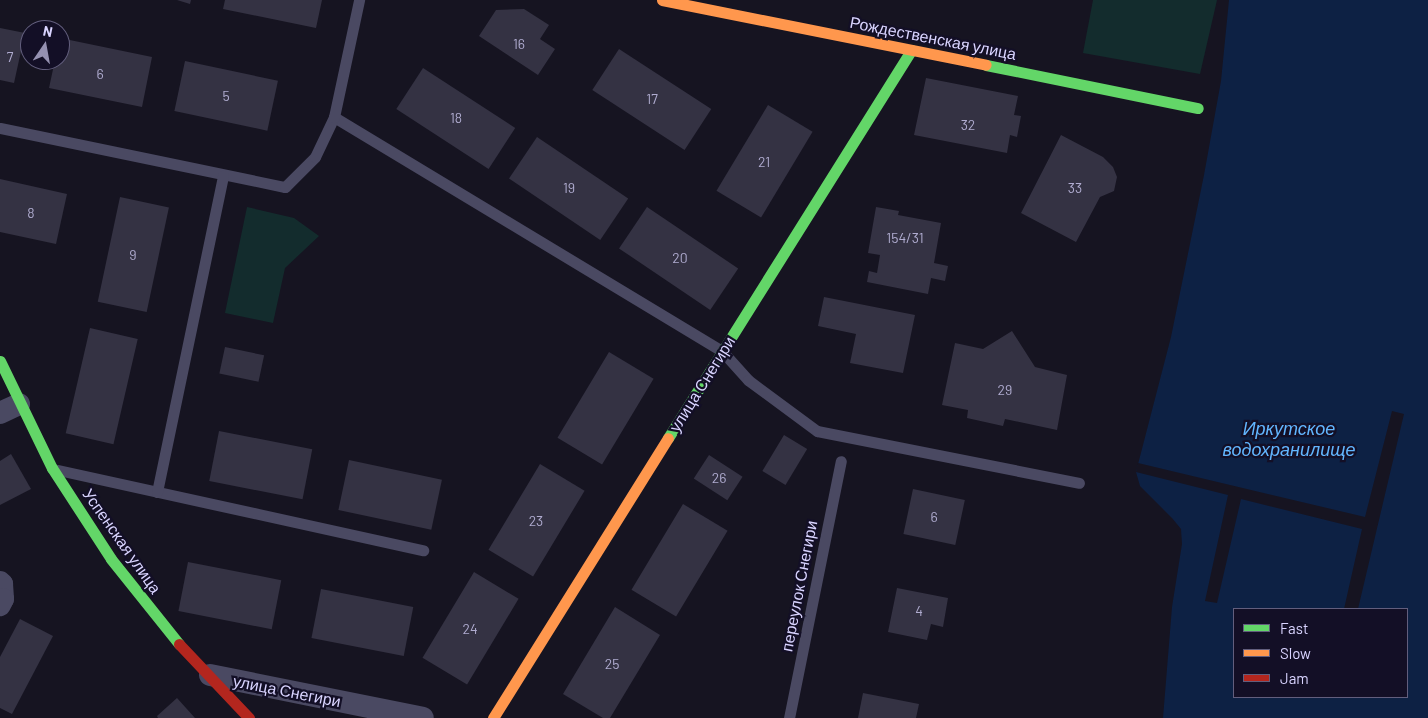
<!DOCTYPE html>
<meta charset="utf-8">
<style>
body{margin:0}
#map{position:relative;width:1428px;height:718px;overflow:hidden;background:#161421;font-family:Barlow,sans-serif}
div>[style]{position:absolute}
.green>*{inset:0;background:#132c2d}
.water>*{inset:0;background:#0d2144}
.pier>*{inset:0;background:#161421}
.building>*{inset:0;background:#343243;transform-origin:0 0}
.lane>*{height:11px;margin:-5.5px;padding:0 5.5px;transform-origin:5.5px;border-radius:5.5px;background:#4a4962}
.street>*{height:22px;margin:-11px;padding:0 11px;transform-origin:11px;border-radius:11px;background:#4a4962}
.fast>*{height:11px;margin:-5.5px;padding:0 5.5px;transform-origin:5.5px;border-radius:5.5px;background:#63d668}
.slow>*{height:11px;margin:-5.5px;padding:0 5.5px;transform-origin:5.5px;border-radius:5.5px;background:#ff974d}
.jam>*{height:11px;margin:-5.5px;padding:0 5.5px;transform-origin:5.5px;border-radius:5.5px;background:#b3261e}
span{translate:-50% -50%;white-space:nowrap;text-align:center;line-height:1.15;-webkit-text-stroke:4.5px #130f26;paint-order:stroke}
.number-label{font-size:14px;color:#b0acd0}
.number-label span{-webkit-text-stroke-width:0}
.street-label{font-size:16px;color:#d9d4ff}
.water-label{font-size:18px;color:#62b6ff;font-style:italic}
.legend{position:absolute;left:1233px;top:608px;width:175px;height:90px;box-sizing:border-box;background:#130f26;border:1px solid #625e7d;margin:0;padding:6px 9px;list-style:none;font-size:15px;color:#d9d4ff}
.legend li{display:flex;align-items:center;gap:10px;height:25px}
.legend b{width:25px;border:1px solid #625e7d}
.north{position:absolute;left:20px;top:20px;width:50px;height:50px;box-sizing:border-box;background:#130f26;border:1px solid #625e7d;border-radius:50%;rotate:12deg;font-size:14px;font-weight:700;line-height:20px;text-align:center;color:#d9d4ff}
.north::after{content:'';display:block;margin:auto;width:18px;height:22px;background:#9591b1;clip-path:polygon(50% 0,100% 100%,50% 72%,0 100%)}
</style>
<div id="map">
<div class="green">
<div style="clip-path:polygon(1093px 0,1217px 0,1200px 74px,1083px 53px)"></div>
<div style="clip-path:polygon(247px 207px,294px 218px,319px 236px,285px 268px,273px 323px,225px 313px)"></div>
</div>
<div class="water">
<div style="clip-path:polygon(evenodd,1229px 0,1428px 0,1428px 718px,1163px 718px,1172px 607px,1182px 544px,1181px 529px,1172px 518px,1140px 486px,1136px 472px,1171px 337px,1204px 175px,1221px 81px,1229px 0,1234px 609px,1407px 609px,1407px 697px,1234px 697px,1234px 609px)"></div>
</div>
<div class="pier">
<div style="clip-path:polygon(1392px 411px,1404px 414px,1358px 609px,1344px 609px,1362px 529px,1241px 499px,1217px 603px,1205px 601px,1228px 495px,1136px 472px,1138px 463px,1365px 517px)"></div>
</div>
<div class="building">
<div style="clip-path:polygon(177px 0,191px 0,190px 4px)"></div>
<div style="clip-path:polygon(225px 0,322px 0,316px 28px,223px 9px)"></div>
<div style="clip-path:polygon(524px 9px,549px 25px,540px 39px,555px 49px,538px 75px,479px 36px,496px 10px)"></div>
<div style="clip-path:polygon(0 28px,25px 33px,14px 83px,0 80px)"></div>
<div style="clip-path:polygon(60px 38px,152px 57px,142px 107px,49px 88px,55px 60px,60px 60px)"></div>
<div style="left:619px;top:49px;width:110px;height:49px;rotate:33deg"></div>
<div style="left:185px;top:61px;width:95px;height:51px;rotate:12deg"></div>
<div style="left:423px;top:68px;width:110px;height:49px;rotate:33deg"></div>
<div style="clip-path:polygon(926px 78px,1018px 96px,1014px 115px,1021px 116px,1017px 137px,1010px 135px,1007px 153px,914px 135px)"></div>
<div style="left:768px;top:105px;width:52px;height:100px;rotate:31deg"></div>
<div style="clip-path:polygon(1061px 135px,1103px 157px,1113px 167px,1117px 177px,1114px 191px,1100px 197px,1076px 242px,1021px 213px)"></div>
<div style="left:537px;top:137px;width:110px;height:50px;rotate:34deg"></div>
<div style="clip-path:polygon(0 179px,67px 194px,56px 244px,0 232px)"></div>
<div style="left:120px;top:197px;width:50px;height:107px;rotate:12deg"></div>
<div style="left:647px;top:207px;width:110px;height:50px;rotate:34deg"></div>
<div style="clip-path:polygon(876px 207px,899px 211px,898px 215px,941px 223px,934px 263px,948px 266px,945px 281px,931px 278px,928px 294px,867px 282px,869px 271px,877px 273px,880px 255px,868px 253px)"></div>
<div style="clip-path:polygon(824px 297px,915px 315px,903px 373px,850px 363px,856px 334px,818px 326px)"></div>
<div style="left:90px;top:328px;width:49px;height:108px;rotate:13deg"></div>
<div style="clip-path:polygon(1012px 331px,1035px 367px,1067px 375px,1057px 430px,1005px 419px,1003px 426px,967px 418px,968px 410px,942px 405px,955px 343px,983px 349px)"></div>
<div style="left:225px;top:347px;width:40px;height:27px;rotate:12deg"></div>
<div style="left:609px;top:352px;width:52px;height:100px;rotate:31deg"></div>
<div style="left:219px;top:431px;width:95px;height:51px;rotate:11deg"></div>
<div style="left:784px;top:435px;width:27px;height:42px;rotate:31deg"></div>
<div style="clip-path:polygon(11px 454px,31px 489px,0 505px,0 461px)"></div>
<div style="left:709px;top:455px;width:40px;height:28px;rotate:33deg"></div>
<div style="left:349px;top:460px;width:95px;height:51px;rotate:12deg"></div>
<div style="left:540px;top:464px;width:52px;height:100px;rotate:31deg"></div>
<div style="left:913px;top:489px;width:53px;height:46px;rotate:12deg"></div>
<div style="left:683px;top:504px;width:52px;height:100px;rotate:31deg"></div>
<div style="left:188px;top:562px;width:95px;height:50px;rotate:11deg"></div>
<div style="left:474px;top:572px;width:52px;height:100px;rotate:31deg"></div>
<div style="clip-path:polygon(897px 588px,948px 598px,943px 627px,931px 624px,927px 640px,888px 632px)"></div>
<div style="left:321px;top:589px;width:94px;height:50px;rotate:11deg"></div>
<div style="clip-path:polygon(615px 607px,660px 635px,610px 718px,603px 718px,563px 694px)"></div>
<div style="clip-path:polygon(20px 619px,53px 636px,12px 714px,0 708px,0 657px)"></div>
<div style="clip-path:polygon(863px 693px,919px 704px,916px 718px,858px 718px)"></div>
<div style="clip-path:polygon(177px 698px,195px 718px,158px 718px,157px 716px)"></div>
</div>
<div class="lane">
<div style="left:334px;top:117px;width:453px;rotate:31.1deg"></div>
<div style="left:722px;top:351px;width:39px;rotate:48deg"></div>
<div style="left:748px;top:380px;width:86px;rotate:36.5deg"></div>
<div style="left:817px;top:431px;width:267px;rotate:11.2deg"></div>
<div style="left:0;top:128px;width:291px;rotate:11.7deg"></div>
<div style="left:285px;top:187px;width:42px;rotate:-45deg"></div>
<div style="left:315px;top:157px;width:44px;rotate:-64.6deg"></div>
<div style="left:334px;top:117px;width:120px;rotate:-77.9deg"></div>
<div style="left:58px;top:470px;width:374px;rotate:12.4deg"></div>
<div style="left:157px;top:492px;width:323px;rotate:-78.2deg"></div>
<div style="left:789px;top:718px;width:262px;rotate:-78.6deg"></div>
</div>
<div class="street">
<div style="left:0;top:413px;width:21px;rotate:-25deg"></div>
<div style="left:0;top:582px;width:3px;rotate:45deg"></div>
<div style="left:2px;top:584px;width:15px;rotate:86deg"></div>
<div style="left:3px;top:599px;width:7px;rotate:117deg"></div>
<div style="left:210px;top:675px;width:217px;rotate:11.4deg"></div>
</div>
<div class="fast">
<div style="left:986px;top:65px;width:216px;rotate:11.5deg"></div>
<div style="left:0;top:361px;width:119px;rotate:64.1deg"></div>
<div style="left:52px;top:468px;width:108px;rotate:57deg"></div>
<div style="left:111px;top:559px;width:109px;rotate:51.3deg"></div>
<div style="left:668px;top:438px;width:458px;rotate:-57.9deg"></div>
</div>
<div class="slow">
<div style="left:662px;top:0;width:330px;rotate:11.3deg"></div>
<div style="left:493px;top:718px;width:330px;rotate:-58deg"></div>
</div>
<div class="jam">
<div style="left:179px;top:644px;width:102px;rotate:46.6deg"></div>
</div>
<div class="number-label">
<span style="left:519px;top:44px">16</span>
<span style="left:10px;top:57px">7</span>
<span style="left:100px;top:74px">6</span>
<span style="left:226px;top:96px">5</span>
<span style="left:652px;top:99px">17</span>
<span style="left:456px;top:118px">18</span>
<span style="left:968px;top:125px">32</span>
<span style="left:764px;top:162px">21</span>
<span style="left:569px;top:188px">19</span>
<span style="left:1075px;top:188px">33</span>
<span style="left:31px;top:213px">8</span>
<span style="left:905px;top:238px">154/31</span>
<span style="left:133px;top:255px">9</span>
<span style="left:680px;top:258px">20</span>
<span style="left:1005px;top:390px">29</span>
<span style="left:719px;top:478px">26</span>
<span style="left:934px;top:517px">6</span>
<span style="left:536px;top:521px">23</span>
<span style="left:919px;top:611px">4</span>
<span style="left:470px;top:629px">24</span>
<span style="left:612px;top:664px">25</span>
</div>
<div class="street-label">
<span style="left:933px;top:38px;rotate:11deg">Рождественская улица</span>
<span style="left:702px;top:384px;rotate:-58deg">улица Снегири</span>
<span style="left:122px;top:541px;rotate:55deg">Успенская улица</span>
<span style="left:799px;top:586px;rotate:-79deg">переулок Снегири</span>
<span style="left:287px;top:691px;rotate:11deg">улица Снегири</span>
</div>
<div class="water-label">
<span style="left:1289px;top:439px">Иркутское<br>водохранилище</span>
</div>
<ul class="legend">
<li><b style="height:6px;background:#63d668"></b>Fast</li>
<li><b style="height:6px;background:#ff974d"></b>Slow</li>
<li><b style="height:6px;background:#b3261e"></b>Jam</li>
</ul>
<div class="north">N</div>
</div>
